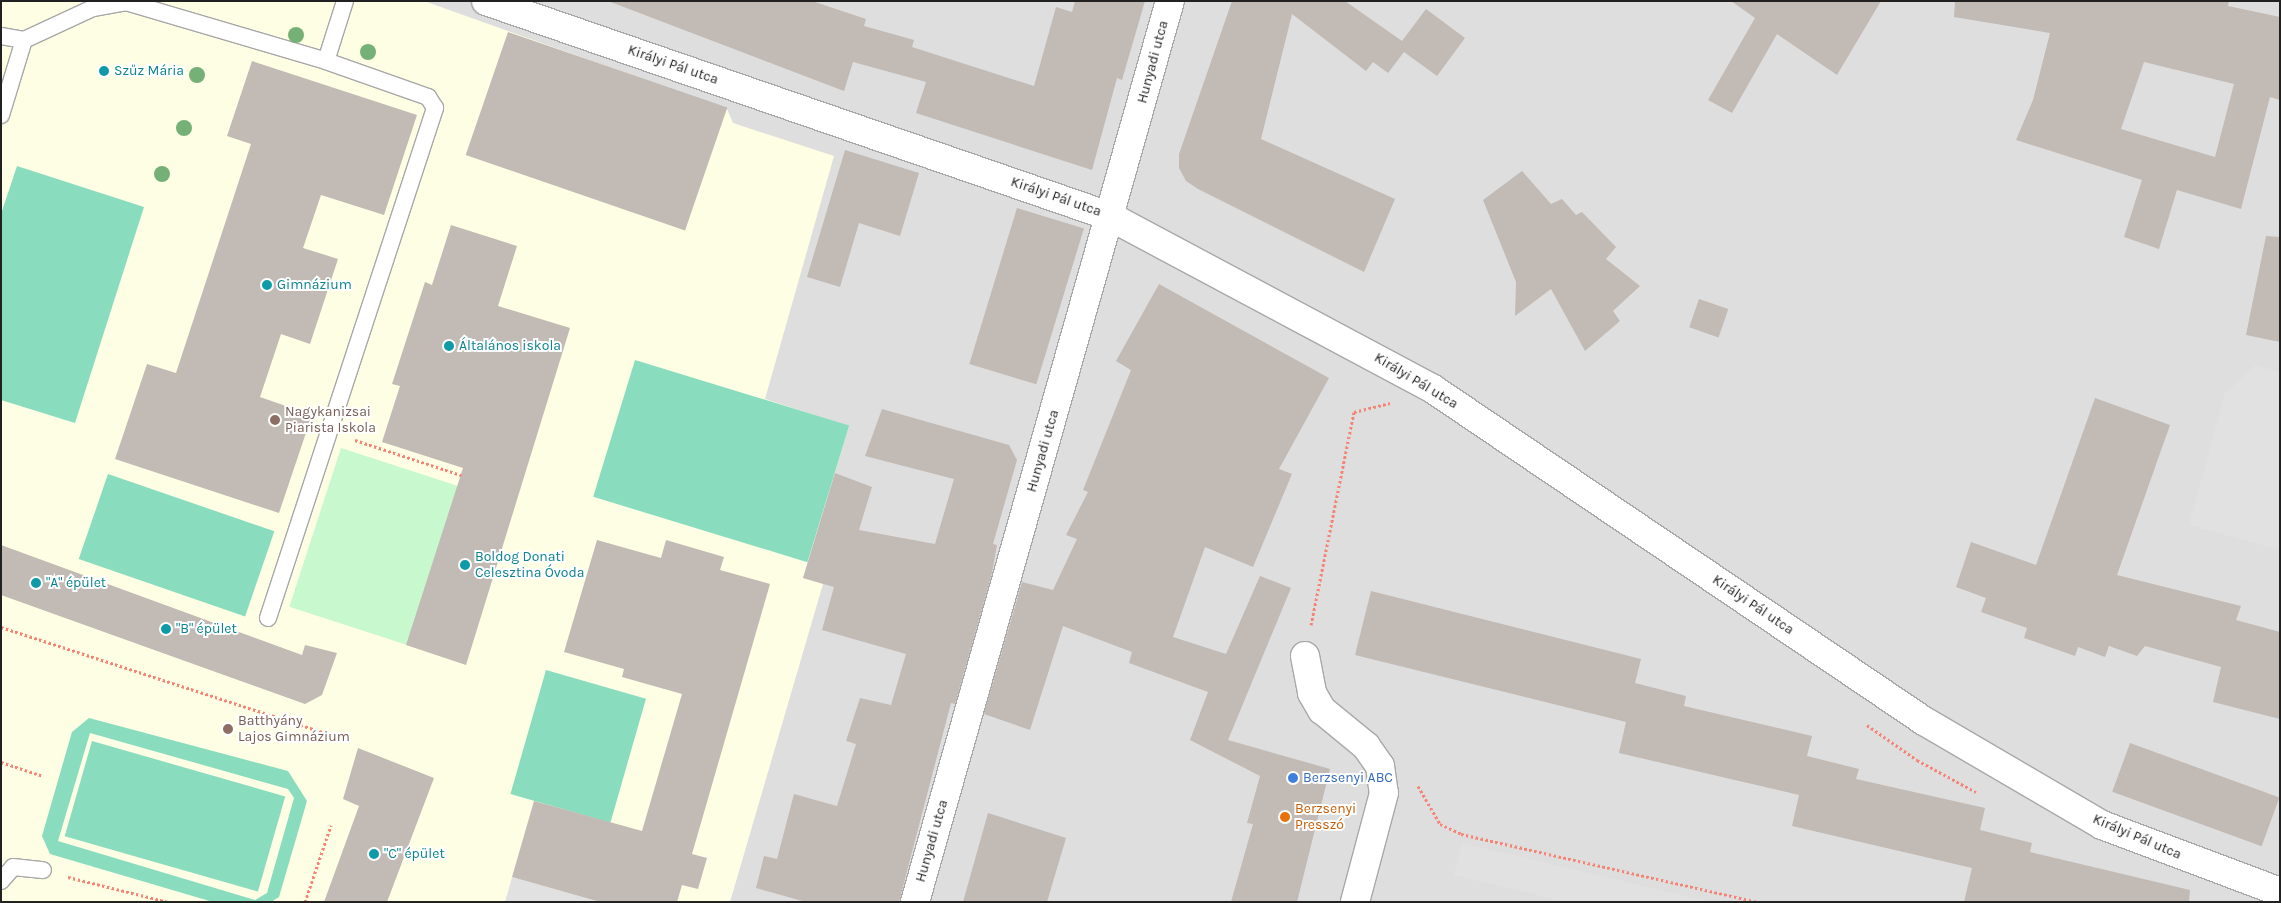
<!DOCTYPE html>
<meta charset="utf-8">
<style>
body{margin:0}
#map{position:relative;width:2281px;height:903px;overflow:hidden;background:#f1eee8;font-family:Karla,sans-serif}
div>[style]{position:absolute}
.residential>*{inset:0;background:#dfdede;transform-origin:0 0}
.education>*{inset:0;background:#fefee4}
.park>*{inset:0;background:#c8f8cd;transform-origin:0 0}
.pitch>*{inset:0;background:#89ddbe;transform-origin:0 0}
.parking>*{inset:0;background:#e1e1e1}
.building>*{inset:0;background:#c2bab4;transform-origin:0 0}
.path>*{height:3px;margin-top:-1.5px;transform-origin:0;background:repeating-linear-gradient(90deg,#f68475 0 2.5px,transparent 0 5px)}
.roads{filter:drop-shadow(1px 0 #a8a8a8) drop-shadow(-1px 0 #a8a8a8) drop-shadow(0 1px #a8a8a8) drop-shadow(0 -1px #a8a8a8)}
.lane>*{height:16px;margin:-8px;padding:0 8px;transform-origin:8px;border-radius:8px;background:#fff}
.street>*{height:28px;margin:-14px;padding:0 14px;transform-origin:14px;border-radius:14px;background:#fff}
.trees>*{width:16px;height:16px;margin:-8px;border-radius:50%;background:#75b177}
.dots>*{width:14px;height:14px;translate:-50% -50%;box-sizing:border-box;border:2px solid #fff;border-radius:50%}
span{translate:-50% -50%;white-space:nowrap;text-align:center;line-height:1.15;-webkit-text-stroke:4px #fff;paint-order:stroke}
.street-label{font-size:14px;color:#212121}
.culture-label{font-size:14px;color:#0d838f}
.left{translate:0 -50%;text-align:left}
.education-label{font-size:14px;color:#785e54}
.shop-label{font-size:14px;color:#366cbe}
.food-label{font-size:14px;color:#c56008}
.frame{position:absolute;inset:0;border:2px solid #212121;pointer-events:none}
</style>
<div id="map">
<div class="residential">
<div style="left:1px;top:1px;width:2279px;height:901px"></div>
</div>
<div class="education">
<div style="clip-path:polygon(1px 1px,424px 1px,727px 109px,733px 123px,834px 156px,765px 399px,849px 426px,803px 578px,823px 584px,730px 902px,1px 902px)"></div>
</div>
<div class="park">
<div style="left:341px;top:448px;width:123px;height:167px;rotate:18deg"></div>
</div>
<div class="pitch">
<div style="clip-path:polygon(17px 166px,144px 207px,75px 423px,1px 400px,1px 214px)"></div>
<div style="left:635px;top:360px;width:224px;height:143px;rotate:17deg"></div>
<div style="left:108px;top:474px;width:176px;height:90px;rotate:19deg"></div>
<div style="left:546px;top:670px;width:104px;height:129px;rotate:16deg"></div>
<div style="clip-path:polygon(evenodd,89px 718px,288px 771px,307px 801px,279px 897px,271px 902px,213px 902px,50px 854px,42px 836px,72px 732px,89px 718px,90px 733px,288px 789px,294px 798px,267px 893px,255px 900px,58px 841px,90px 733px)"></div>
<div style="left:92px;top:741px;width:201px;height:99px;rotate:16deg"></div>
</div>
<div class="parking">
<div style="clip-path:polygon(2256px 365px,2280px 372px,2280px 550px,2189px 525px,2225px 393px)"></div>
<div style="clip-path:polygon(1462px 843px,1712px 902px,1566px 902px,1454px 875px)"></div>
<div style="clip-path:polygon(512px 877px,600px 902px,505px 902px)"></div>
</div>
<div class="building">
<div style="clip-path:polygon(608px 1px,812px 1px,866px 19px,864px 26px,914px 40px,912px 47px,1034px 86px,1056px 7px,1072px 12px,1075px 1px,1145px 1px,1122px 80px,1117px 78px,1092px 170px,916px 113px,926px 82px,853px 62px,844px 91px)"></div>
<div style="clip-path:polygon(1232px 1px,1345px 1px,1402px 41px,1426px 9px,1465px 38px,1437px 76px,1404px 52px,1388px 73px,1373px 62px,1366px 71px,1292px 14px,1261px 139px,1395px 199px,1364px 272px,1198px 189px,1186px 181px,1179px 168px,1179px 154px)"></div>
<div style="clip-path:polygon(1731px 1px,1881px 1px,1837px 75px,1777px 34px,1732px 113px,1708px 100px,1755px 18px)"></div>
<div style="clip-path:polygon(evenodd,1955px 1px,2229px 1px,2228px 6px,2280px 17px,2280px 100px,2270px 97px,2241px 209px,2177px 190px,2159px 249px,2124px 237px,2142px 180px,2016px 140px,2033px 100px,2050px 33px,1954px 17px,1955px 1px,2144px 62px,2234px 84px,2215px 157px,2121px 129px,2144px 62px)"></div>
<div style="left:508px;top:32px;width:232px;height:130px;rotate:19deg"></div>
<div style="clip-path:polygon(252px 61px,417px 115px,384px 215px,321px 195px,303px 248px,338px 259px,310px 344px,281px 334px,260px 397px,312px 415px,279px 513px,115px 459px,147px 364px,176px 373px,251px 144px,227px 136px)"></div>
<div style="clip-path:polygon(845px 150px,919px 173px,900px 236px,859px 223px,840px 287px,807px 277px)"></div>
<div style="clip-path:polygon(1522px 171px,1551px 204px,1562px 199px,1576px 215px,1582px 212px,1616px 247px,1606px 259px,1640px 286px,1613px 311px,1620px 321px,1585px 351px,1551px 289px,1515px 316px,1516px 282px,1483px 200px)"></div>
<div style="left:1017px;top:208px;width:70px;height:163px;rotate:17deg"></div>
<div style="clip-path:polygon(451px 225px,517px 246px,498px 306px,570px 328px,466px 665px,406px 645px,463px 468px,382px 442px,400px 386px,392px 384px,425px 282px,432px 285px)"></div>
<div style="clip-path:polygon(2266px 236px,2280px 237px,2280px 342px,2246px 335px)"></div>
<div style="clip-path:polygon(1159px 284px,1329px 378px,1279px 469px,1292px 474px,1253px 567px,1205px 547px,1173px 637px,1226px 654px,1260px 576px,1291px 588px,1228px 740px,1330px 769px,1297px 902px,1231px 902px,1253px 824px,1247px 823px,1260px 776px,1190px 740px,1208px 692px,1129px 663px,1132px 652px,1063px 626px,1030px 730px,984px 714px,1022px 582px,1053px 590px,1077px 539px,1066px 535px,1088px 492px,1083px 490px,1131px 370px,1116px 361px)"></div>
<div style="left:1699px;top:299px;width:31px;height:30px;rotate:19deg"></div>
<div style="clip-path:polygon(2095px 398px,2170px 425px,2117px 575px,2241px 606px,2236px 620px,2280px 632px,2280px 719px,2213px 702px,2221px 667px,2145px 646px,2137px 656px,2109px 646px,2105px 657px,2078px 647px,2075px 656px,2024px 638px,2027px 628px,1981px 612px,1986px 598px,1956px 587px,1971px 542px,2036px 565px)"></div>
<div style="clip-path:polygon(882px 409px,1009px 445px,1017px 460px,993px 544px,997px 545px,992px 573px,955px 704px,951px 703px,899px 902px,806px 902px,756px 888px,764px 856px,777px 859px,794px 794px,837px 806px,856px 744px,846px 741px,860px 698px,891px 705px,906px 654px,822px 630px,834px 587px,803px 578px,835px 473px,872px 487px,859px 530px,935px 544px,954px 479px,865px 456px)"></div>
<div style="clip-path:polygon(597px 540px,661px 558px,666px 540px,724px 557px,720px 570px,770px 584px,692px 854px,707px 858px,698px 889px,682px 885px,677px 902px,600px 902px,512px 877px,534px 801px,642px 831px,682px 694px,622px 677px,624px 669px,564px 652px)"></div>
<div style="clip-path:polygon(1px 545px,302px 655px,305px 645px,337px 653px,322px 695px,305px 704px,1px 595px)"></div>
<div style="clip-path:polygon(1371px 591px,1641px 659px,1635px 683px,1686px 696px,1684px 706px,1812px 736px,1807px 756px,1859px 769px,1856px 779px,1985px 808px,1980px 830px,2032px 843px,2030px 852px,2190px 890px,2189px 902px,1964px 902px,1972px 868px,1792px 826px,1799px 795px,1619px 753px,1626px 722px,1355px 655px)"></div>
<div style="left:2130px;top:743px;width:159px;height:52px;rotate:20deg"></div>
<div style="clip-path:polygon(358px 748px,434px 778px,387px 902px,324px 902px,359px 806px,343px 799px)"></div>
<div style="clip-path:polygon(988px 813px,1066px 838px,1047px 902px,963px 902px)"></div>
</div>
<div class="path">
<div style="left:355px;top:440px;width:112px;rotate:18.3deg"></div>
<div style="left:1311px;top:625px;width:217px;rotate:-78.6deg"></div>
<div style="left:1354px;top:412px;width:37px;rotate:-14deg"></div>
<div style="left:1px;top:627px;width:338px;rotate:18.1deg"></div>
<div style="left:1867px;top:725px;width:61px;rotate:35deg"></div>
<div style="left:1917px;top:760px;width:67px;rotate:28.5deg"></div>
<div style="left:1px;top:762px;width:44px;rotate:18.4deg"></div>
<div style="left:1418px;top:786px;width:44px;rotate:59.9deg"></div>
<div style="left:1440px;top:824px;width:23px;rotate:25deg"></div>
<div style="left:1461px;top:834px;width:304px;rotate:12.9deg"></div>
<div style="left:68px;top:877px;width:103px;rotate:14deg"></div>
<div style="left:305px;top:902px;width:81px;rotate:-71.3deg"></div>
</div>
<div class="roads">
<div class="lane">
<div style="left:1px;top:36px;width:23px;rotate:10deg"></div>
<div style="left:24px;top:40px;width:76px;rotate:-24.9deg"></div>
<div style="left:93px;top:8px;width:34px;rotate:-10deg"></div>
<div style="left:126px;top:2px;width:209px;rotate:16.4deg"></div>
<div style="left:326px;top:61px;width:63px;rotate:-72.4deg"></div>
<div style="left:1px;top:115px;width:78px;rotate:-73deg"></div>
<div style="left:268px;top:618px;width:537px;rotate:-71.87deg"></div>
<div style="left:435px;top:108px;width:13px;rotate:-122deg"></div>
<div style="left:428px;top:97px;width:108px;rotate:-160.6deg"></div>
<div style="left:1px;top:881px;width:18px;rotate:-49deg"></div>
<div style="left:13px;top:867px;width:30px;rotate:6deg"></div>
</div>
<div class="street">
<div style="left:486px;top:1px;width:659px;rotate:19.04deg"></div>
<div style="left:1109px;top:216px;width:367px;rotate:28.1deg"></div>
<div style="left:1433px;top:389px;width:593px;rotate:34.07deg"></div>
<div style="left:1924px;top:721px;width:206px;rotate:30.3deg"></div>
<div style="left:2102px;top:825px;width:190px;rotate:20.6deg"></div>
<div style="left:1305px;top:656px;width:38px;rotate:79deg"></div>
<div style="left:1312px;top:693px;width:20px;rotate:60deg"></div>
<div style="left:1322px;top:710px;width:57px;rotate:39.3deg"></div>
<div style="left:1366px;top:746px;width:24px;rotate:55deg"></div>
<div style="left:1380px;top:766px;width:27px;rotate:82deg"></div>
<div style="left:1384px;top:793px;width:113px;rotate:104.9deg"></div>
<div style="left:915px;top:902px;width:936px;rotate:-74.2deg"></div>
</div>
</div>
<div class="trees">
<div style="left:296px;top:35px"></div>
<div style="left:368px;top:52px"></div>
<div style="left:197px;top:75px"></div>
<div style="left:184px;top:128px"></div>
<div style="left:162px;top:174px"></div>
</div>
<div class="dots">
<div style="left:104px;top:71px;background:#0f9aa8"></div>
<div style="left:267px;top:285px;background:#0f9aa8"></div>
<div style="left:449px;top:346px;background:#0f9aa8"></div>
<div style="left:275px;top:420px;background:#8d6e63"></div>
<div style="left:465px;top:565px;background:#0f9aa8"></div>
<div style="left:36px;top:583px;background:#0f9aa8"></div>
<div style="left:166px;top:629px;background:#0f9aa8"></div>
<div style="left:228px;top:729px;background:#8d6e63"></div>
<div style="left:1293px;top:778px;background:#3f7fe0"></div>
<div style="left:1285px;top:817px;background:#e8710a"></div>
<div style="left:374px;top:854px;background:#0f9aa8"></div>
</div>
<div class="street-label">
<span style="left:1153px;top:62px;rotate:-75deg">Hunyadi utca</span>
<span style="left:673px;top:65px;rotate:19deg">Királyi Pál utca</span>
<span style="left:1056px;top:197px;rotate:19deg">Királyi Pál utca</span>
<span style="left:1416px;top:381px;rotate:31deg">Királyi Pál utca</span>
<span style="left:1043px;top:451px;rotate:-74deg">Hunyadi utca</span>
<span style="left:1753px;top:605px;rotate:34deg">Királyi Pál utca</span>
<span style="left:2137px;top:837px;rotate:23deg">Királyi Pál utca</span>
<span style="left:932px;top:841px;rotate:-74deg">Hunyadi utca</span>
</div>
<div class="culture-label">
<span class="left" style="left:114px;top:71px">Szűz Mária</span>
<span class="left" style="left:277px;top:285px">Gimnázium</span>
<span class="left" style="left:459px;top:346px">Általános iskola</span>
<span class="left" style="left:475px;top:565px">Boldog Donati<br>Celesztina Óvoda</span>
<span class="left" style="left:46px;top:583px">"A" épület</span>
<span class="left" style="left:176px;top:629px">"B" épület</span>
<span class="left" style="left:384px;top:854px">"C" épület</span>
</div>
<div class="education-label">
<span class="left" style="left:285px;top:420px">Nagykanizsai<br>Piarista Iskola</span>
<span class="left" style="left:238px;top:729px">Batthyány<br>Lajos Gimnázium</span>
</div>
<div class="shop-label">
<span class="left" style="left:1303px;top:778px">Berzsenyi ABC</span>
</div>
<div class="food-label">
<span class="left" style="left:1295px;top:817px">Berzsenyi<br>Presszó</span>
</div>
<div class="frame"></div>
</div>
